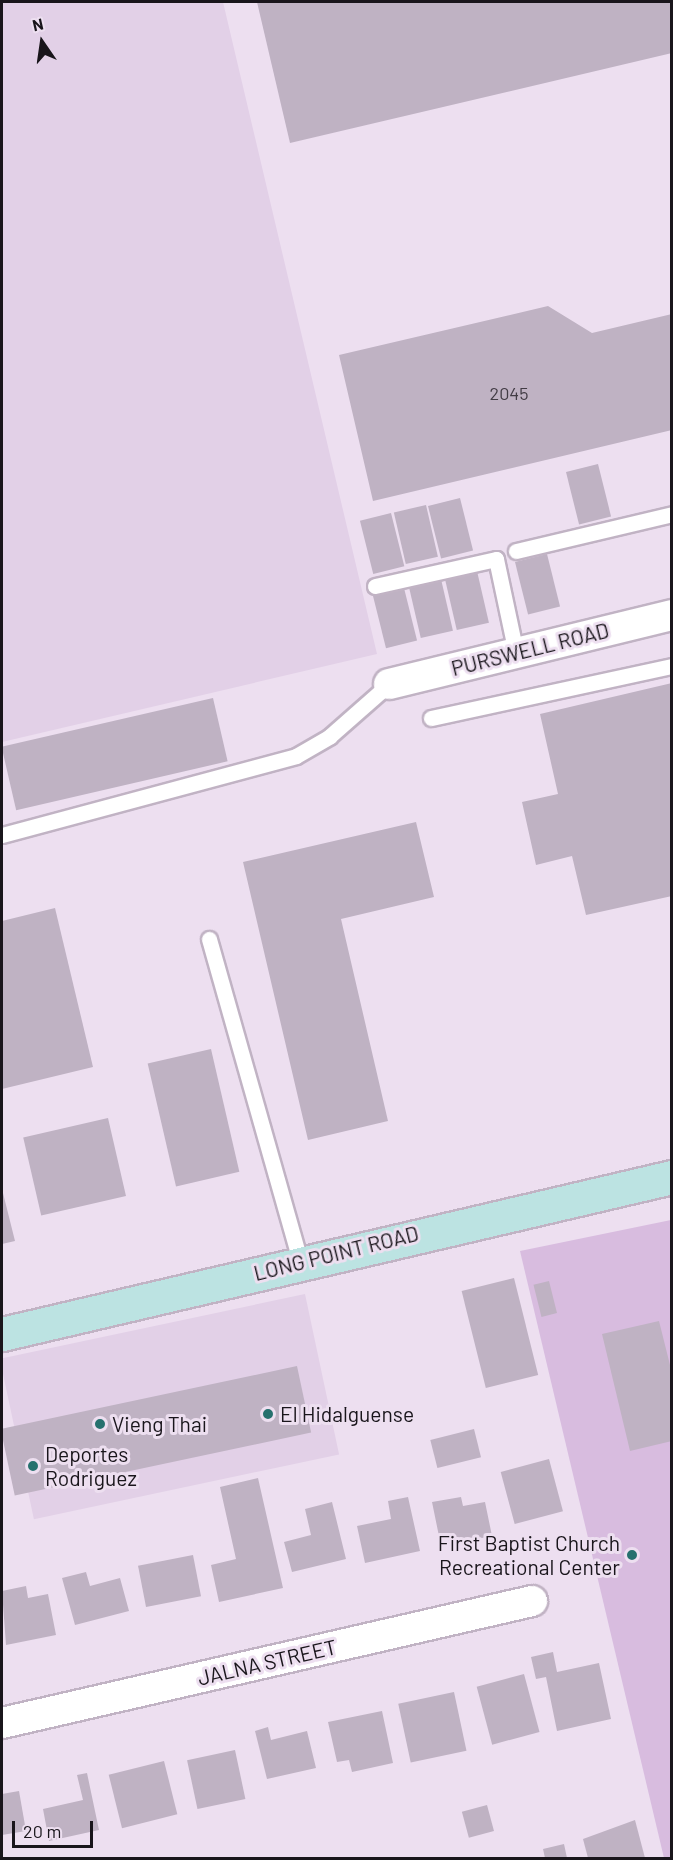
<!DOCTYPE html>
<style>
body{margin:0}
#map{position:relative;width:673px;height:1860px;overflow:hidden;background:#eddff0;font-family:Barlow,sans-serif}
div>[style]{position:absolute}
.built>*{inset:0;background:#e2d0e7;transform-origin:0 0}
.green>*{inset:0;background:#d8bcdf}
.building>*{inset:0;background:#bfb2c3;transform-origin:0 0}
.roads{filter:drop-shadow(2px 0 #c1b3c4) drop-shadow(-2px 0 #c1b3c4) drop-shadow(0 2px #c1b3c4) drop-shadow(0 -2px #c1b3c4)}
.lane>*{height:15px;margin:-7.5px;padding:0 7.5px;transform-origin:7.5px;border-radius:7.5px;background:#fff}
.street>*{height:30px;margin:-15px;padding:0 15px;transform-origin:15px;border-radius:15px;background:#fff}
.secondary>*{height:33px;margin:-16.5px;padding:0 16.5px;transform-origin:16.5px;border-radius:16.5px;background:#bce3e2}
.dots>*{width:16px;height:16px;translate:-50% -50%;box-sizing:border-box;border:3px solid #eddff0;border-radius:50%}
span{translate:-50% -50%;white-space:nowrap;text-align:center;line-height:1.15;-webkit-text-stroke:6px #eddff0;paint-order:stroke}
.number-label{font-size:18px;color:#423c45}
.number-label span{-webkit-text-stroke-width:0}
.street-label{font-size:21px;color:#19151b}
.poi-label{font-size:21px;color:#19151b}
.left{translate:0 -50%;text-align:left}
.right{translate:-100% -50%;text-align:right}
.frame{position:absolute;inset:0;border:3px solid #19151b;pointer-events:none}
.north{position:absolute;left:12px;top:12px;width:60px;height:60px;-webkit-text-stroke:4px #eddff0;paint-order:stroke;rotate:347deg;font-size:16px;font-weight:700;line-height:24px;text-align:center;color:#19151b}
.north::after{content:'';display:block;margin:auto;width:21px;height:27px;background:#19151b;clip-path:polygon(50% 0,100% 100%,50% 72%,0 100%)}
.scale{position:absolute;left:12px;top:1821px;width:81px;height:27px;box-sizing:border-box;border:3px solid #19151b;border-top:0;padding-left:8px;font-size:18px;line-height:21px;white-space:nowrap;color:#19151b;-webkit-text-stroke:4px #eddff0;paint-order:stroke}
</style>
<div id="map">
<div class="built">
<div style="clip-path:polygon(2px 2px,223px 2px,377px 654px,2px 742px)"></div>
<div style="left:305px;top:1294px;width:164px;height:312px;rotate:78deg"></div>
</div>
<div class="green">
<div style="clip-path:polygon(671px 1220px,671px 1858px,664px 1858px,520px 1251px)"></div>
</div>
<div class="building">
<div style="clip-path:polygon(257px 2px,672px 2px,672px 53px,290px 143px)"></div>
<div style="clip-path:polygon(548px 306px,592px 333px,672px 314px,672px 430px,373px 501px,339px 355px)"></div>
<div style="left:598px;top:464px;width:54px;height:33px;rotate:76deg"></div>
<div style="left:460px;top:498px;width:54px;height:33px;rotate:76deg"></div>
<div style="left:426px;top:505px;width:53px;height:33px;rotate:77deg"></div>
<div style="left:391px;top:513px;width:55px;height:32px;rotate:76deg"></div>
<div style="left:547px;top:554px;width:54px;height:33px;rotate:76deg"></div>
<div style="left:477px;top:571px;width:53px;height:33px;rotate:77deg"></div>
<div style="left:441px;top:579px;width:53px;height:33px;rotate:77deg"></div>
<div style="left:404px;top:588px;width:54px;height:32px;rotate:76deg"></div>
<div style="clip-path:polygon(672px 683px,672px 896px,586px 915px,572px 856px,536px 865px,522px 802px,558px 794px,540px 714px)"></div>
<div style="left:213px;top:698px;width:65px;height:217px;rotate:77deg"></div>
<div style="clip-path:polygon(416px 822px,434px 897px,341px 919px,388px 1121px,308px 1140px,243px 862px)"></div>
<div style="clip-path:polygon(55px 908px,93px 1067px,2px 1089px,2px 921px)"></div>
<div style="left:211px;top:1049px;width:126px;height:65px;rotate:77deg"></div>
<div style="left:108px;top:1118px;width:80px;height:87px;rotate:77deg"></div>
<div style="clip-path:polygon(2px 1189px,15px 1241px,2px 1244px)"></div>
<div style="left:514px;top:1278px;width:100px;height:54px;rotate:76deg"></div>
<div style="left:549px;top:1281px;width:33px;height:16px;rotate:76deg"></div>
<div style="clip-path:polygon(659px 1321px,672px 1373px,672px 1441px,630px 1451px,602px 1334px)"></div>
<div style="left:297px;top:1366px;width:68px;height:303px;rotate:78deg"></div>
<div style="left:474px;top:1429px;width:29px;height:45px;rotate:76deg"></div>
<div style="left:549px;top:1459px;width:54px;height:50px;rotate:75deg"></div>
<div style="clip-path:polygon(258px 1478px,283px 1588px,219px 1602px,211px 1565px,236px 1559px,220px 1487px)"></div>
<div style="clip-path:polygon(408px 1497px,420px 1551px,365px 1563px,357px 1526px,391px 1519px,388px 1501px)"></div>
<div style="clip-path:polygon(461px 1497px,463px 1506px,485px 1502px,492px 1536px,441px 1546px,432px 1502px)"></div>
<div style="clip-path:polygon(332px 1502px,346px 1559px,292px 1572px,284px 1542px,311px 1535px,305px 1509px)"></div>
<div style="left:193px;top:1555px;width:42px;height:56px;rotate:79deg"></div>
<div style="clip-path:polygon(86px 1572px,90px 1586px,120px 1578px,129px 1611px,75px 1625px,62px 1578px)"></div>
<div style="clip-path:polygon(26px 1586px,28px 1598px,48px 1594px,56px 1635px,6px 1645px,2px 1591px)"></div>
<div style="clip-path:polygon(553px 1652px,557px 1672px,599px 1663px,611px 1719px,557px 1731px,546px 1677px,536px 1679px,531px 1657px)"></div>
<div style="left:524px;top:1674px;width:60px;height:49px;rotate:75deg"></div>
<div style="left:454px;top:1692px;width:60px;height:57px;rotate:78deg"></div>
<div style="clip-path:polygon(382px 1711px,393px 1763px,352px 1772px,349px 1760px,337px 1762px,328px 1722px)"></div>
<div style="clip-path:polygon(268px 1727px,271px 1740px,307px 1731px,316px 1768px,267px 1779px,255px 1731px)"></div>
<div style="left:235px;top:1750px;width:50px;height:49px;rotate:78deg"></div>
<div style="left:164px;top:1761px;width:55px;height:57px;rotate:76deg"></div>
<div style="clip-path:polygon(87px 1773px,99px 1830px,49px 1841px,43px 1809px,83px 1800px,77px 1775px)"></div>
<div style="clip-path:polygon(19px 1791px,26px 1831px,2px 1835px,2px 1794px)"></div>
<div style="left:487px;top:1805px;width:27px;height:26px;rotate:75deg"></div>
<div style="clip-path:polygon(635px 1820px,645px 1858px,588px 1858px,583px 1839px)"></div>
<div style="clip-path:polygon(564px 1844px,567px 1858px,545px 1858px,543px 1849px)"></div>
</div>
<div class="roads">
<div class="lane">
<div style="left:516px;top:551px;width:160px;rotate:-13.3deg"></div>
<div style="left:375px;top:586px;width:124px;rotate:-12.6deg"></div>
<div style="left:496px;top:559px;width:96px;rotate:78deg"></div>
<div style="left:431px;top:718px;width:247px;rotate:-12.2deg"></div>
<div style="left:2px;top:835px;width:304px;rotate:-15deg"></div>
<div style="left:296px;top:756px;width:39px;rotate:-30deg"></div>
<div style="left:330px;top:736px;width:79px;rotate:-41.4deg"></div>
<div style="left:209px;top:939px;width:335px;rotate:74.2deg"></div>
</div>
<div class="street">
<div style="left:389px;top:684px;width:291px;rotate:-13.7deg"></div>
<div style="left:2px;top:1723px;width:544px;rotate:-12.96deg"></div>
</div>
<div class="secondary">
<div style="left:2px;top:1334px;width:688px;rotate:-13.19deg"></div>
</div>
</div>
<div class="dots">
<div style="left:268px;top:1414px;background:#26716e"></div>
<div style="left:100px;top:1424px;background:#26716e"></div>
<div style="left:33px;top:1466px;background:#26716e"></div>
<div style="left:632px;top:1555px;background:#26716e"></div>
</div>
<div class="number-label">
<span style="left:509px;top:393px">2045</span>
</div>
<div class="street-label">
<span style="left:530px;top:649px;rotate:-14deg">PURSWELL ROAD</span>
<span style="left:336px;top:1253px;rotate:-14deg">LONG POINT ROAD</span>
<span style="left:267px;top:1662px;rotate:-13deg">JALNA STREET</span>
</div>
<div class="poi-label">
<span class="left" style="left:280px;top:1414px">El Hidalguense</span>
<span class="left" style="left:112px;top:1424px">Vieng Thai</span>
<span class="left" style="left:45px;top:1466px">Deportes<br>Rodriguez</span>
<span class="right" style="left:620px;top:1555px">First Baptist Church<br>Recreational Center</span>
</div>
<div class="frame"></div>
<div class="north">N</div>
<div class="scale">20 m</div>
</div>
